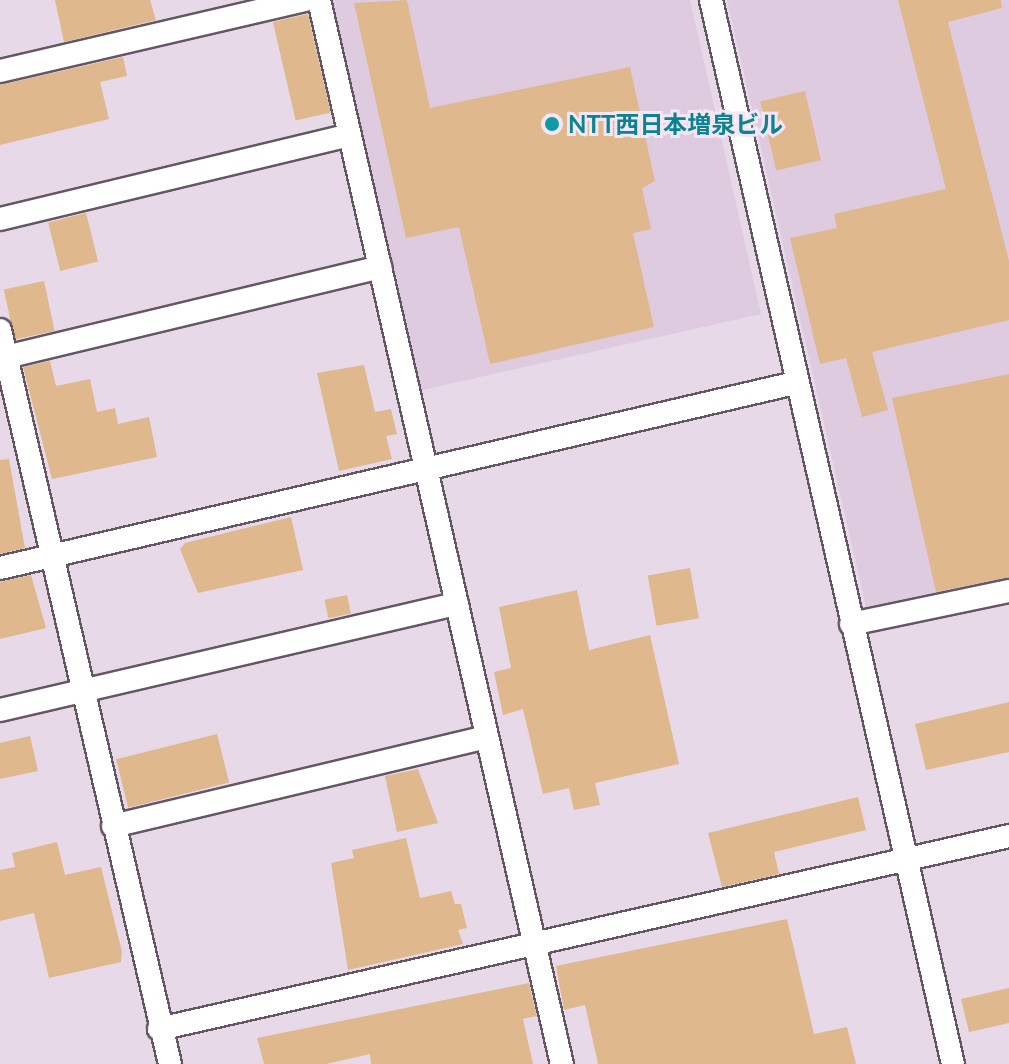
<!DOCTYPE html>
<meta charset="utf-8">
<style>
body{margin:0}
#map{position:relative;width:1009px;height:1064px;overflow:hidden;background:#e7d9e8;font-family:Lato,"Noto Sans JP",sans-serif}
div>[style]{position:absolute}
.built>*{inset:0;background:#decbe0}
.building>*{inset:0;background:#dfb88d;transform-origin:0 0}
.roads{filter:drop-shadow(2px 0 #635764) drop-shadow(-2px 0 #635764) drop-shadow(0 2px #635764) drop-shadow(0 -2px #635764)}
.minor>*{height:22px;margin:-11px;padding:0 11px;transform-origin:11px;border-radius:11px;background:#fff}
.dots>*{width:22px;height:22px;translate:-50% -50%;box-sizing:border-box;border:4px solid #f4e6f5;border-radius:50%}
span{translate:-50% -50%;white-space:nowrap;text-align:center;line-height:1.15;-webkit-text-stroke:6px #f4e6f5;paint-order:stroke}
.culture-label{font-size:24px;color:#0d838f;font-weight:700}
.left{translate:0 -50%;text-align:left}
</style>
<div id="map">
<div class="built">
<div style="clip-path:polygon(329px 0,690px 0,761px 314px,418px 391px)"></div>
<div style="clip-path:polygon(727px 0,1009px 0,1009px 577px,866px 607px)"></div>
</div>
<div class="building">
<div style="clip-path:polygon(55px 0,150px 0,156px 20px,64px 42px)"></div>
<div style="clip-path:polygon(407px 0,430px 108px,630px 67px,655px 181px,642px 188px,651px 229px,633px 233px,654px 327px,490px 364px,459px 227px,406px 238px,354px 3px)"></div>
<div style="clip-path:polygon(898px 0,1001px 0,1002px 8px,948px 22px,1009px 261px,1009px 320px,872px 352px,888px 410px,862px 417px,846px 358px,820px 364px,790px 238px,837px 228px,834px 214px,946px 189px)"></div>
<div style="left:308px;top:14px;width:101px;height:36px;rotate:77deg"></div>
<div style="clip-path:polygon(123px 57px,127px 76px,100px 82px,109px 119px,0 145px,0 85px)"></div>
<div style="left:805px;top:91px;width:71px;height:46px;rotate:77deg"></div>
<div style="left:86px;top:213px;width:50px;height:39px;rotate:76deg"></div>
<div style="left:44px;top:281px;width:51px;height:41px;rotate:78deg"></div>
<div style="clip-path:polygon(50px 361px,56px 386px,90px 379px,97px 412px,115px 408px,118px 424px,149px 417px,157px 457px,52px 479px,23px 367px)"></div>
<div style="clip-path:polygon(364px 365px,375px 412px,391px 409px,397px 434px,386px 436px,392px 459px,339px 471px,317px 373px)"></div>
<div style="clip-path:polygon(1009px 374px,1009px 577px,936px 592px,892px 398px)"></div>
<div style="clip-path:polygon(9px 459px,25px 548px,0 554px,0 460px)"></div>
<div style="clip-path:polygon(291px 517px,303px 570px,198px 593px,180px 549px,185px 543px)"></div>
<div style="left:690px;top:568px;width:51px;height:43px;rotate:80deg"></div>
<div style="clip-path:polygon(31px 575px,46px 628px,0 639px,0 582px)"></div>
<div style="clip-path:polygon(577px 590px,589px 650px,650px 635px,679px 764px,595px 783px,600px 805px,574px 810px,569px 788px,543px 794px,523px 709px,503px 715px,494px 672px,511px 668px,499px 607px)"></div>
<div style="left:347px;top:595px;width:19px;height:23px;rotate:78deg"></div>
<div style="clip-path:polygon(1009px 702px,1009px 752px,926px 770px,915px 724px)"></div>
<div style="left:217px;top:734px;width:50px;height:104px;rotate:76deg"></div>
<div style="clip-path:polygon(30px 736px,38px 771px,0 779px,0 743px)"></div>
<div style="clip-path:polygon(418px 769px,438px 823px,397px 832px,385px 776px)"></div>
<div style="clip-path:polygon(858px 797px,866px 830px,774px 852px,779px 874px,722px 887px,708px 833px)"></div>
<div style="clip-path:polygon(406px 838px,420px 898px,451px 891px,455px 904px,461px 904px,467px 928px,458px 930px,463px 944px,348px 970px,331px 863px,354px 858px,352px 850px)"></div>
<div style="clip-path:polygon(57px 842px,65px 875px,101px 867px,122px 952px,121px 962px,49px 978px,34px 913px,0 921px,0 870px,15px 867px,12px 853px)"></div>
<div style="clip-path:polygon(787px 919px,814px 1034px,847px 1027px,856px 1064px,598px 1064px,585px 1005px,564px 1010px,556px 966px)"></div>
<div style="clip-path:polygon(529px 983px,537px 1016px,523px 1019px,533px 1064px,371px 1064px,370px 1054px,326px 1064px,264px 1064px,257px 1038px)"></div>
<div style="clip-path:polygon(1009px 988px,1009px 1023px,969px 1032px,961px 999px)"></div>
</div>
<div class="roads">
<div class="minor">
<div style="left:319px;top:0;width:1091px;rotate:77.14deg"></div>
<div style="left:711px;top:0;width:1091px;rotate:77.19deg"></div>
<div style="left:0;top:71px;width:313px;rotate:-13.1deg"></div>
<div style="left:0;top:219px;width:359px;rotate:-13.5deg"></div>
<div style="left:0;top:330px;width:753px;rotate:76.96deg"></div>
<div style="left:6px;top:357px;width:385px;rotate:-13.5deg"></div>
<div style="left:0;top:568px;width:816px;rotate:-13.1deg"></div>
<div style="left:851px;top:624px;width:161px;rotate:-11.8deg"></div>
<div style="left:0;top:710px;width:469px;rotate:-13.1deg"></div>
<div style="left:113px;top:826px;width:384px;rotate:-13.4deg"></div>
<div style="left:159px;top:1029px;width:872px;rotate:-12.79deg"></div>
</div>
</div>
<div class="dots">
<div style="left:552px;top:124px;background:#0f9aa8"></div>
</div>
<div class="culture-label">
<span class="left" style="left:568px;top:124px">NTT西日本増泉ビル</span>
</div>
</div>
